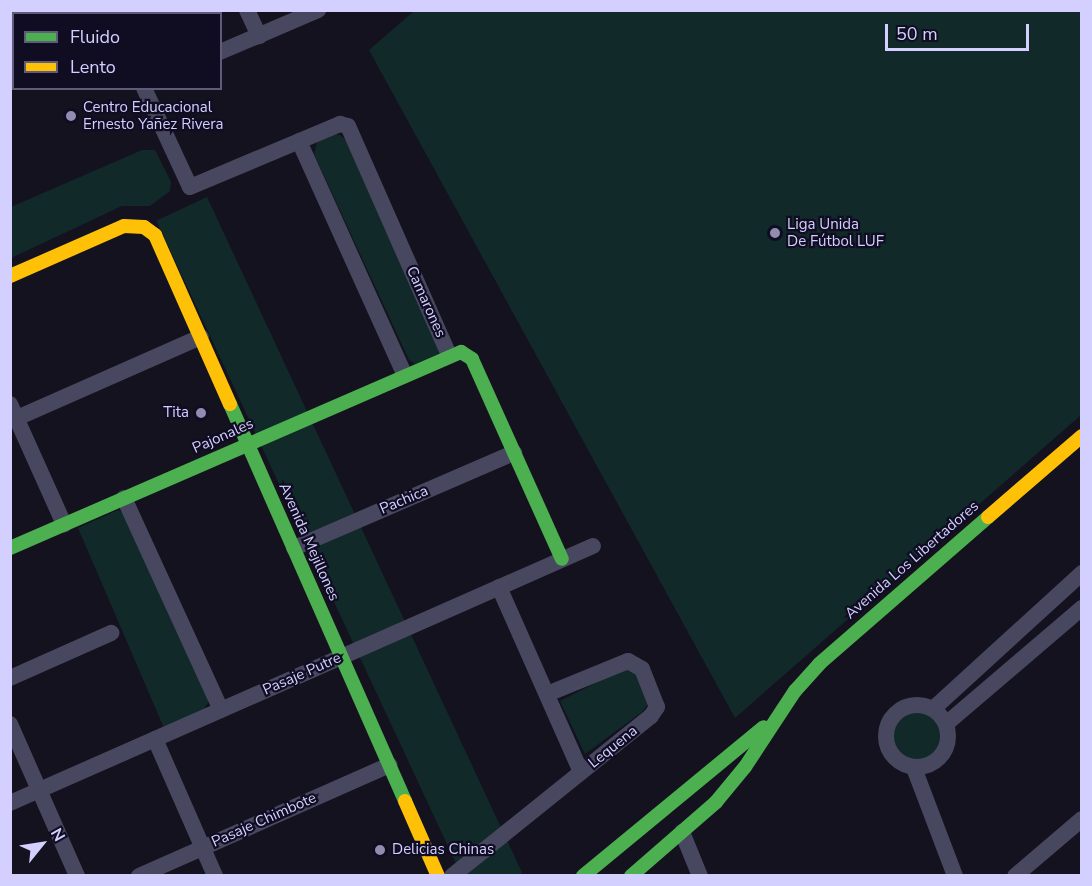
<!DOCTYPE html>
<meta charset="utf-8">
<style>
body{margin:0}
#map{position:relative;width:1092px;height:886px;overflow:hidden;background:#14121e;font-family:"Nunito Sans",sans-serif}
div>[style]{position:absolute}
.green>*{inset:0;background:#112929;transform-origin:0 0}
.round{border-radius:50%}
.street>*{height:16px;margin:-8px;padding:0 8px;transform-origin:8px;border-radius:8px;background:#47475f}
.street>.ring{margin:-8px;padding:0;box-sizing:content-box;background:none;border:16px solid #47475f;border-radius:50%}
.fast>*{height:14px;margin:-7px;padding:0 7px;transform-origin:7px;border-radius:7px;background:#4caf50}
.slow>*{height:14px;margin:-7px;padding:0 7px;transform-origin:7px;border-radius:7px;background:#ffc107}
.dots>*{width:16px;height:16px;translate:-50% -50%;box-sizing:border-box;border:3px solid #100d23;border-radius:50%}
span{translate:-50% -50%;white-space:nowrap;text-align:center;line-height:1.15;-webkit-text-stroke:4.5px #100d23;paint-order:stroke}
.poi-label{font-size:15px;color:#d3cfff}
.left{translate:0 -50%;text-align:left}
.right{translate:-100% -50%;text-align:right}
.street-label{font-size:15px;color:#d3cfff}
.frame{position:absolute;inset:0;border:12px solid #d3cfff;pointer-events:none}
.legend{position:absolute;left:12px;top:12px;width:210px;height:78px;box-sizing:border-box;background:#100d23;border:2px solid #5e5b7b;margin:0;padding:8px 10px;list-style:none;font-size:18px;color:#d3cfff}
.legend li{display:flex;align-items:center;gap:12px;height:30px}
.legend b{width:30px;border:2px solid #5e5b7b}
.north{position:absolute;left:12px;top:814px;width:60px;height:60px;-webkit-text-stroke:4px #100d23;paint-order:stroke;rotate:60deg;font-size:16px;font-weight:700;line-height:24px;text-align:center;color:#d3cfff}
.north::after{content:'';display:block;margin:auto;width:21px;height:27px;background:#d3cfff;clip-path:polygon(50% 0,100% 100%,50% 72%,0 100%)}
.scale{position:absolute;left:885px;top:24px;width:144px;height:27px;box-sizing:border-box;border:3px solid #d3cfff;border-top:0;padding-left:8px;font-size:18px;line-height:21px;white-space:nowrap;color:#d3cfff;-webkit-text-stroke:4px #100d23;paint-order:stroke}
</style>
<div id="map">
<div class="green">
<div style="clip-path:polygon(414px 11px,1081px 11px,1081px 415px,735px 718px,369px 50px)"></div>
<div style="clip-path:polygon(328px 133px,340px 135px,350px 144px,440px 348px,438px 354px,415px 364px,409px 360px,314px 154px,318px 138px)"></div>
<div style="clip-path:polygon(142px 150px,155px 150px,171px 182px,170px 191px,150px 206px,122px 206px,11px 258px,11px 207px)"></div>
<div style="left:207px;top:197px;width:746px;height:56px;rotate:65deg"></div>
<div style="clip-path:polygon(118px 510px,124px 513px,209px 701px,204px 709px,164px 728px,78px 528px)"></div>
<div style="clip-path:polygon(623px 669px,634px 670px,648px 704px,642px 712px,585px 754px,560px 701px)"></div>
<div class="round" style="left:891px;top:710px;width:52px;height:52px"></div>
</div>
<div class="street">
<div style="left:108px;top:10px;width:4px;rotate:76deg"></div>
<div style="left:247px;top:10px;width:29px;rotate:65deg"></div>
<div style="left:220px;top:52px;width:107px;rotate:-23.2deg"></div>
<div style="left:144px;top:88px;width:109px;rotate:65.1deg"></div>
<div style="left:190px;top:187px;width:163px;rotate:-22.8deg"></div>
<div style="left:340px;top:124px;width:8px;rotate:14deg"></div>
<div style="left:348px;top:126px;width:250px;rotate:66.2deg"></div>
<div style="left:299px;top:141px;width:256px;rotate:65.7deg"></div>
<div style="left:10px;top:404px;width:132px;rotate:65.8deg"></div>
<div style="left:17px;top:418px;width:201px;rotate:-23.8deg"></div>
<div style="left:124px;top:498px;width:233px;rotate:65.4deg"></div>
<div style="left:294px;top:548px;width:240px;rotate:-23.4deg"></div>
<div style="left:499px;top:587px;width:202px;rotate:66.1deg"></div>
<div style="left:10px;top:678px;width:111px;rotate:-24deg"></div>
<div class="ring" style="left:886px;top:705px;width:46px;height:46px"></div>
<div style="left:933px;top:709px;width:202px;rotate:-42.4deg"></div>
<div style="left:10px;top:724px;width:166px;rotate:66.2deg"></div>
<div style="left:946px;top:724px;width:179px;rotate:-40.5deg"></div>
<div style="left:155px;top:739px;width:150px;rotate:66.3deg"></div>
<div style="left:914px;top:768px;width:116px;rotate:69.2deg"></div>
<div style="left:10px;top:803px;width:637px;rotate:-23.79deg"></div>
<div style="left:682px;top:832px;width:48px;rotate:67.8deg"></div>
<div style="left:139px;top:876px;width:274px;rotate:-23.9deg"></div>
<div style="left:452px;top:876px;width:255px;rotate:-38.8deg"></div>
<div style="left:651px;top:716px;width:11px;rotate:-56deg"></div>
<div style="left:657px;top:707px;width:41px;rotate:-111.5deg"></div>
<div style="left:642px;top:669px;width:16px;rotate:-150deg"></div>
<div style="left:628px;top:661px;width:87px;rotate:157.8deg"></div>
<div style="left:1015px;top:876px;width:88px;rotate:-40.4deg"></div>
</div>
<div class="fast">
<div style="left:230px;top:404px;width:434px;rotate:66.2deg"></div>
<div style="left:10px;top:548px;width:492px;rotate:-23.5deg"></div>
<div style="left:461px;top:352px;width:13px;rotate:32deg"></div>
<div style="left:472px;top:359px;width:219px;rotate:65.8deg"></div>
<div style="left:583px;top:876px;width:234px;rotate:-39.5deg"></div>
<div style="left:631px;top:876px;width:113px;rotate:-41deg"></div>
<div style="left:716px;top:802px;width:45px;rotate:-50.4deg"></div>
<div style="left:745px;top:767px;width:91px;rotate:-56.7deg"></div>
<div style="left:795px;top:691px;width:36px;rotate:-48deg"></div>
<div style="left:819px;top:664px;width:224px;rotate:-41deg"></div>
</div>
<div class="slow">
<div style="left:10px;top:276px;width:124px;rotate:-23.7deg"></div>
<div style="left:124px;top:226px;width:20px;rotate:3deg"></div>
<div style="left:144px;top:227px;width:14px;rotate:36deg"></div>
<div style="left:155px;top:235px;width:185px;rotate:66.1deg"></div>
<div style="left:988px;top:517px;width:124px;rotate:-40.8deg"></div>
<div style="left:405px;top:801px;width:82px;rotate:66.3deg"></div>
</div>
<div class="dots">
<div style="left:71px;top:116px;background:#908db0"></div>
<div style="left:775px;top:233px;background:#908db0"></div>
<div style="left:201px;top:413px;background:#908db0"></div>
<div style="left:380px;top:850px;background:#908db0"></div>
</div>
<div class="poi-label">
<span class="left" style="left:83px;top:116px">Centro Educacional<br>Ernesto Yañez Rivera</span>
<span class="left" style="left:787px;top:233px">Liga Unida<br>De Fútbol LUF</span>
<span class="right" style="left:189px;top:413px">Tita</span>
<span class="left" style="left:392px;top:850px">Delicias Chinas</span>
</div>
<div class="street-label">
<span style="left:426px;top:302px;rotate:66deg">Camarones</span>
<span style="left:223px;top:436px;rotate:-24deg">Pajonales</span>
<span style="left:404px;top:500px;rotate:-23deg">Pachica</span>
<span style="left:309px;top:542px;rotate:66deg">Avenida Mejillones</span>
<span style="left:912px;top:560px;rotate:-41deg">Avenida Los Libertadores</span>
<span style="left:302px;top:674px;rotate:-24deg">Pasaje Putre</span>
<span style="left:613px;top:747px;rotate:-39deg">Lequena</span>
<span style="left:264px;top:820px;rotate:-24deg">Pasaje Chimbote</span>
</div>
<div class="frame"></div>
<ul class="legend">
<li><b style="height:8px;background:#4caf50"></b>Fluido</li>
<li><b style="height:8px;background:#ffc107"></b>Lento</li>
</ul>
<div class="north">N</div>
<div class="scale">50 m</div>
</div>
